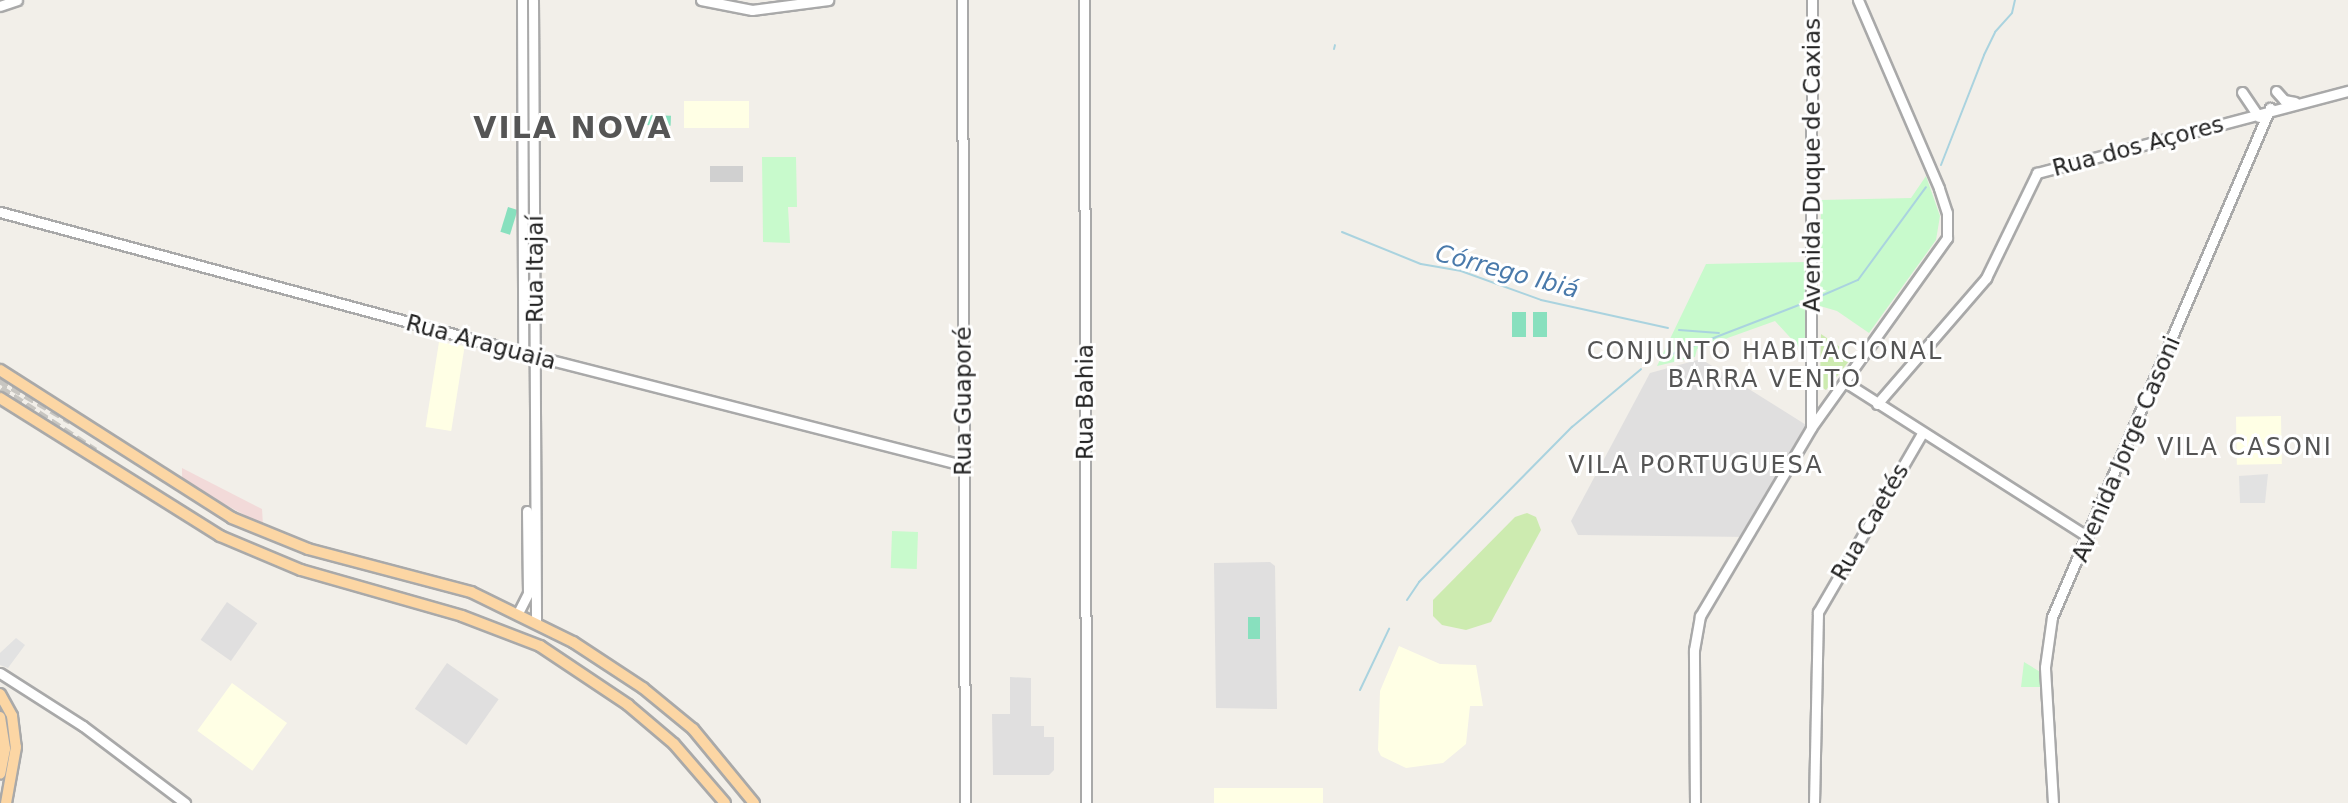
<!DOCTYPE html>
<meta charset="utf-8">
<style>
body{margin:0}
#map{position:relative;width:2348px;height:803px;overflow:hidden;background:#f2efe9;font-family:"DejaVu Sans",sans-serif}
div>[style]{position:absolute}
.residential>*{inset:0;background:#e0dfdf;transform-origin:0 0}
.commercial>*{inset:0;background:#f2dad9}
.education>*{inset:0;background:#ffffe5;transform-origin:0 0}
.religious>*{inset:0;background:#d0d0d0;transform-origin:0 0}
.grass>*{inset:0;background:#cdebb0}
.park>*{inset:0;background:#c8facc;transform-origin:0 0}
.pitch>*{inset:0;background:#88e0be;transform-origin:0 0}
.parking>*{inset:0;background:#e2e2e2}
.stream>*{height:2px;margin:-1px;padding:0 1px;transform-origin:1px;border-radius:1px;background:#aad3df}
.major-tunnel>*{height:10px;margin-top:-5px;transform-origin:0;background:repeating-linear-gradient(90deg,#c8c6c1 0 10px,transparent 0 15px)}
.roads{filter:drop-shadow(2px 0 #a9a9a9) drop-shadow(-2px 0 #a9a9a9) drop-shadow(0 2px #a9a9a9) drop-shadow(0 -2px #a9a9a9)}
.minor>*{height:9px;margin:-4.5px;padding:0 4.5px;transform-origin:4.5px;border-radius:4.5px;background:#fff}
.major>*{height:10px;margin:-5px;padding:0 5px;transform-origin:5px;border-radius:5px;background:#fcd6a4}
span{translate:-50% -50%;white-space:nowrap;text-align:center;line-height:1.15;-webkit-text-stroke:6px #fff;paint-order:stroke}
.street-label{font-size:23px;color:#222}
.water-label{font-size:24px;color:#4a7aab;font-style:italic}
.neighbourhood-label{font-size:24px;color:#555;letter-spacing:2px}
.district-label{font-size:30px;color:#555;font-weight:700;letter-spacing:2px}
</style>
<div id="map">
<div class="residential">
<div style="clip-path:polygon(1701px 359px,1811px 428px,1748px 537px,1578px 535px,1571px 521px,1650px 373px)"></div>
<div style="clip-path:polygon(1270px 562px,1275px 566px,1277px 709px,1216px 708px,1214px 563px)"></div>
<div style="left:227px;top:602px;width:37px;height:46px;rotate:35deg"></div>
<div style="left:447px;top:663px;width:63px;height:56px;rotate:35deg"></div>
<div style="clip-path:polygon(1010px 677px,1031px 678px,1031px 726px,1044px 726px,1044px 737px,1054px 737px,1054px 770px,1049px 775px,993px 775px,992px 714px,1010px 714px)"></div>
</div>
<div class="commercial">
<div style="clip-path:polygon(182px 468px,262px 509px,263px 525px,182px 481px)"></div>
</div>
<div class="education">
<div style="left:684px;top:101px;width:65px;height:27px"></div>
<div style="left:439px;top:342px;width:26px;height:86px;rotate:9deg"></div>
<div style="left:2281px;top:416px;width:48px;height:45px;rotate:89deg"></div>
<div style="clip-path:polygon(1399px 646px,1440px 664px,1476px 665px,1483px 706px,1470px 706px,1466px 744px,1443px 763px,1406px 768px,1381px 756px,1378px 750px,1380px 691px)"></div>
<div style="left:232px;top:683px;width:68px;height:59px;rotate:36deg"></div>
<div style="left:1214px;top:788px;width:109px;height:15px"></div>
</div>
<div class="religious">
<div style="left:743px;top:166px;width:16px;height:33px;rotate:90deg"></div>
</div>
<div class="grass">
<div style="clip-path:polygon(1821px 334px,1853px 356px,1826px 390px,1820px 386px)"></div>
<div style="clip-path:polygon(1527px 513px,1536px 517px,1541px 530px,1491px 622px,1466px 630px,1442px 625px,1433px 616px,1433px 600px,1515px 517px)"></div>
</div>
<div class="park">
<div style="clip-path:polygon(762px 157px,796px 157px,797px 207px,788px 207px,790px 243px,763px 242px)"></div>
<div style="clip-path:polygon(1926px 176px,1940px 216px,1936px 240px,1869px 333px,1837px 311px,1820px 306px,1821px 200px,1911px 198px)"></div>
<div style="clip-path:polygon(1809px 262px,1809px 358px,1775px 321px,1697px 349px,1695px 357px,1657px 366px,1706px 264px)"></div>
<div style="left:918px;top:532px;width:37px;height:26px;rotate:92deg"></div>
<div style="clip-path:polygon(2024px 662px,2042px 673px,2042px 687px,2021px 687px)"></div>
</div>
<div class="pitch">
<div style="left:646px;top:115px;width:25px;height:10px;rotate:2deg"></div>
<div style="left:508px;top:207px;width:10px;height:26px;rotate:17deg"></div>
<div style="left:1526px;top:312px;width:25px;height:14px;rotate:90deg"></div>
<div style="left:1533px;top:312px;width:14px;height:25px"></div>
<div style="left:1248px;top:617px;width:12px;height:22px"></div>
</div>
<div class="parking">
<div style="clip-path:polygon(2268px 474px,2265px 503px,2240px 503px,2239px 476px)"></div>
<div style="clip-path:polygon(16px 638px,25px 645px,8px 668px,0 665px,0 653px)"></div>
</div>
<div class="stream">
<div style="left:1334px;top:49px;width:4px;rotate:-76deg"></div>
<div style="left:1941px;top:165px;width:118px;rotate:-68.6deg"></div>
<div style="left:1984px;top:55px;width:25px;rotate:-64deg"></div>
<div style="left:1995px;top:32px;width:25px;rotate:-48deg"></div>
<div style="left:2012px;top:13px;width:13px;rotate:-77deg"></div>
<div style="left:1342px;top:232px;width:85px;rotate:22.1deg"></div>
<div style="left:1421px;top:264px;width:41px;rotate:9.9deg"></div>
<div style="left:1461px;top:271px;width:85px;rotate:19.9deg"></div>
<div style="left:1541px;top:300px;width:130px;rotate:12.4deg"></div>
<div style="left:1814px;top:299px;width:48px;rotate:-23.4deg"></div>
<div style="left:1858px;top:280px;width:115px;rotate:-53.8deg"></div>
<div style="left:1679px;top:330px;width:40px;rotate:4.3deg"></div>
<div style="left:1659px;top:359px;width:161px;rotate:-21.1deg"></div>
<div style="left:1407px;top:600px;width:22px;rotate:-56deg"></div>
<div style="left:1419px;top:582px;width:218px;rotate:-45.4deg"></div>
<div style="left:1572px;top:427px;width:90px;rotate:-40deg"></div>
<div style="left:1360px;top:690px;width:68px;rotate:-64.6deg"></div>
</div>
<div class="major-tunnel">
<div style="left:0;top:379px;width:82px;rotate:30deg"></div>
<div style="left:0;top:390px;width:113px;rotate:33.4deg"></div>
</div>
<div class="roads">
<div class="minor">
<div style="left:522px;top:0;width:353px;rotate:89.8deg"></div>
<div style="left:533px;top:0;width:623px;rotate:89.72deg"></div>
<div style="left:701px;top:0;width:52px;rotate:11.1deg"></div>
<div style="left:752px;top:10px;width:77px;rotate:-7.5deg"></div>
<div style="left:962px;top:0;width:803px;rotate:89.79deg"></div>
<div style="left:1084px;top:0;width:803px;rotate:89.86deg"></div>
<div style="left:0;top:6px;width:18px;rotate:-19deg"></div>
<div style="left:2276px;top:91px;width:12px;rotate:48deg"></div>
<div style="left:2284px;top:100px;width:11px;rotate:10deg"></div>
<div style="left:2242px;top:92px;width:30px;rotate:56deg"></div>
<div style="left:0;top:212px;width:554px;rotate:15.06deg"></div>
<div style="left:535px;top:356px;width:442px;rotate:14.3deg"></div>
<div style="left:1845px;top:382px;width:288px;rotate:32.5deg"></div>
<div style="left:1877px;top:404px;width:167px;rotate:-49.1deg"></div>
<div style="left:1986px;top:278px;width:117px;rotate:-64.1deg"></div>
<div style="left:2037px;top:173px;width:322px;rotate:-14.8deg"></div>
<div style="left:1811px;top:426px;width:426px;rotate:-89.9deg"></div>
<div style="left:518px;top:613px;width:22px;rotate:-63deg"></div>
<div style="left:528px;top:593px;width:82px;rotate:-90.7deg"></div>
<div style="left:0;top:673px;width:98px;rotate:32.6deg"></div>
<div style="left:83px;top:726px;width:128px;rotate:37deg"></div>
<div style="left:1695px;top:803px;width:153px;rotate:-90.4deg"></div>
<div style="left:1694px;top:650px;width:35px;rotate:-80deg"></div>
<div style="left:1700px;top:616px;width:218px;rotate:-59.4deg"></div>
<div style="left:1811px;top:428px;width:234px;rotate:-54.4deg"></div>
<div style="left:1947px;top:238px;width:25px;rotate:-90deg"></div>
<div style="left:1947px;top:213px;width:26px;rotate:-108deg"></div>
<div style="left:1939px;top:188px;width:205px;rotate:-113.3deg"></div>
<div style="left:1814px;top:803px;width:191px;rotate:-88.8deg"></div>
<div style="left:1818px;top:612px;width:207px;rotate:-59.8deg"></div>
<div style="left:2053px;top:803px;width:136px;rotate:-93.4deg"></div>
<div style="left:2045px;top:667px;width:50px;rotate:-82deg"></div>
<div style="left:2052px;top:617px;width:554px;rotate:-66.81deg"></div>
</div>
<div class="major">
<div style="left:0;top:370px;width:275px;rotate:32.5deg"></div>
<div style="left:232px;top:518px;width:82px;rotate:22.2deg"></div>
<div style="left:308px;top:549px;width:169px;rotate:14.8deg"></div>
<div style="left:471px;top:592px;width:114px;rotate:26.1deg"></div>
<div style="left:573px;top:642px;width:84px;rotate:33.3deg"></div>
<div style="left:643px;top:688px;width:65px;rotate:39.4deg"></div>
<div style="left:693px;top:729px;width:96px;rotate:50.5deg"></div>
<div style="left:0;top:398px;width:260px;rotate:32.1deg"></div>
<div style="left:220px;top:536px;width:88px;rotate:22.8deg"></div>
<div style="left:301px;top:570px;width:167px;rotate:15.9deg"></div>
<div style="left:462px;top:616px;width:84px;rotate:21deg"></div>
<div style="left:540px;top:646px;width:106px;rotate:33.8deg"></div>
<div style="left:628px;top:705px;width:60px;rotate:40.3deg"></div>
<div style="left:674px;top:744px;width:78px;rotate:49.2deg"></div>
<div style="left:0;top:694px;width:25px;rotate:61deg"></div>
<div style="left:12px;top:716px;width:31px;rotate:83deg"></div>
<div style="left:16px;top:747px;width:57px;rotate:100.1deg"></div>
<div style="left:0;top:717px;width:32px;rotate:81deg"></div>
<div style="left:5px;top:749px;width:25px;rotate:101deg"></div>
</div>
</div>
<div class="street-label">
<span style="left:2138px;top:146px;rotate:-15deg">Rua dos Açores</span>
<span style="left:1812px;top:165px;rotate:-90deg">Avenida Duque de Caxias</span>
<span style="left:535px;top:269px;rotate:-90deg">Rua Itajaí</span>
<span style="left:481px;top:342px;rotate:15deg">Rua Araguaia</span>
<span style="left:963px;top:401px;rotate:-90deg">Rua Guaporé</span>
<span style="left:1085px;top:402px;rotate:-90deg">Rua Bahia</span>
<span style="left:2126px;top:449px;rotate:-67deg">Avenida Jorge Casoni</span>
<span style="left:1870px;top:522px;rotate:-60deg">Rua Caetés</span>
</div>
<div class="water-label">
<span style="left:1507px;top:272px;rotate:15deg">Córrego Ibiá</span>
</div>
<div class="neighbourhood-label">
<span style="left:1765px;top:366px">CONJUNTO HABITACIONAL<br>BARRA VENTO</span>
<span style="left:2245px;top:448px">VILA CASONI</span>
<span style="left:1696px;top:466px">VILA PORTUGUESA</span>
</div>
<div class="district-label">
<span style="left:573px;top:128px">VILA NOVA</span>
</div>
</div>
